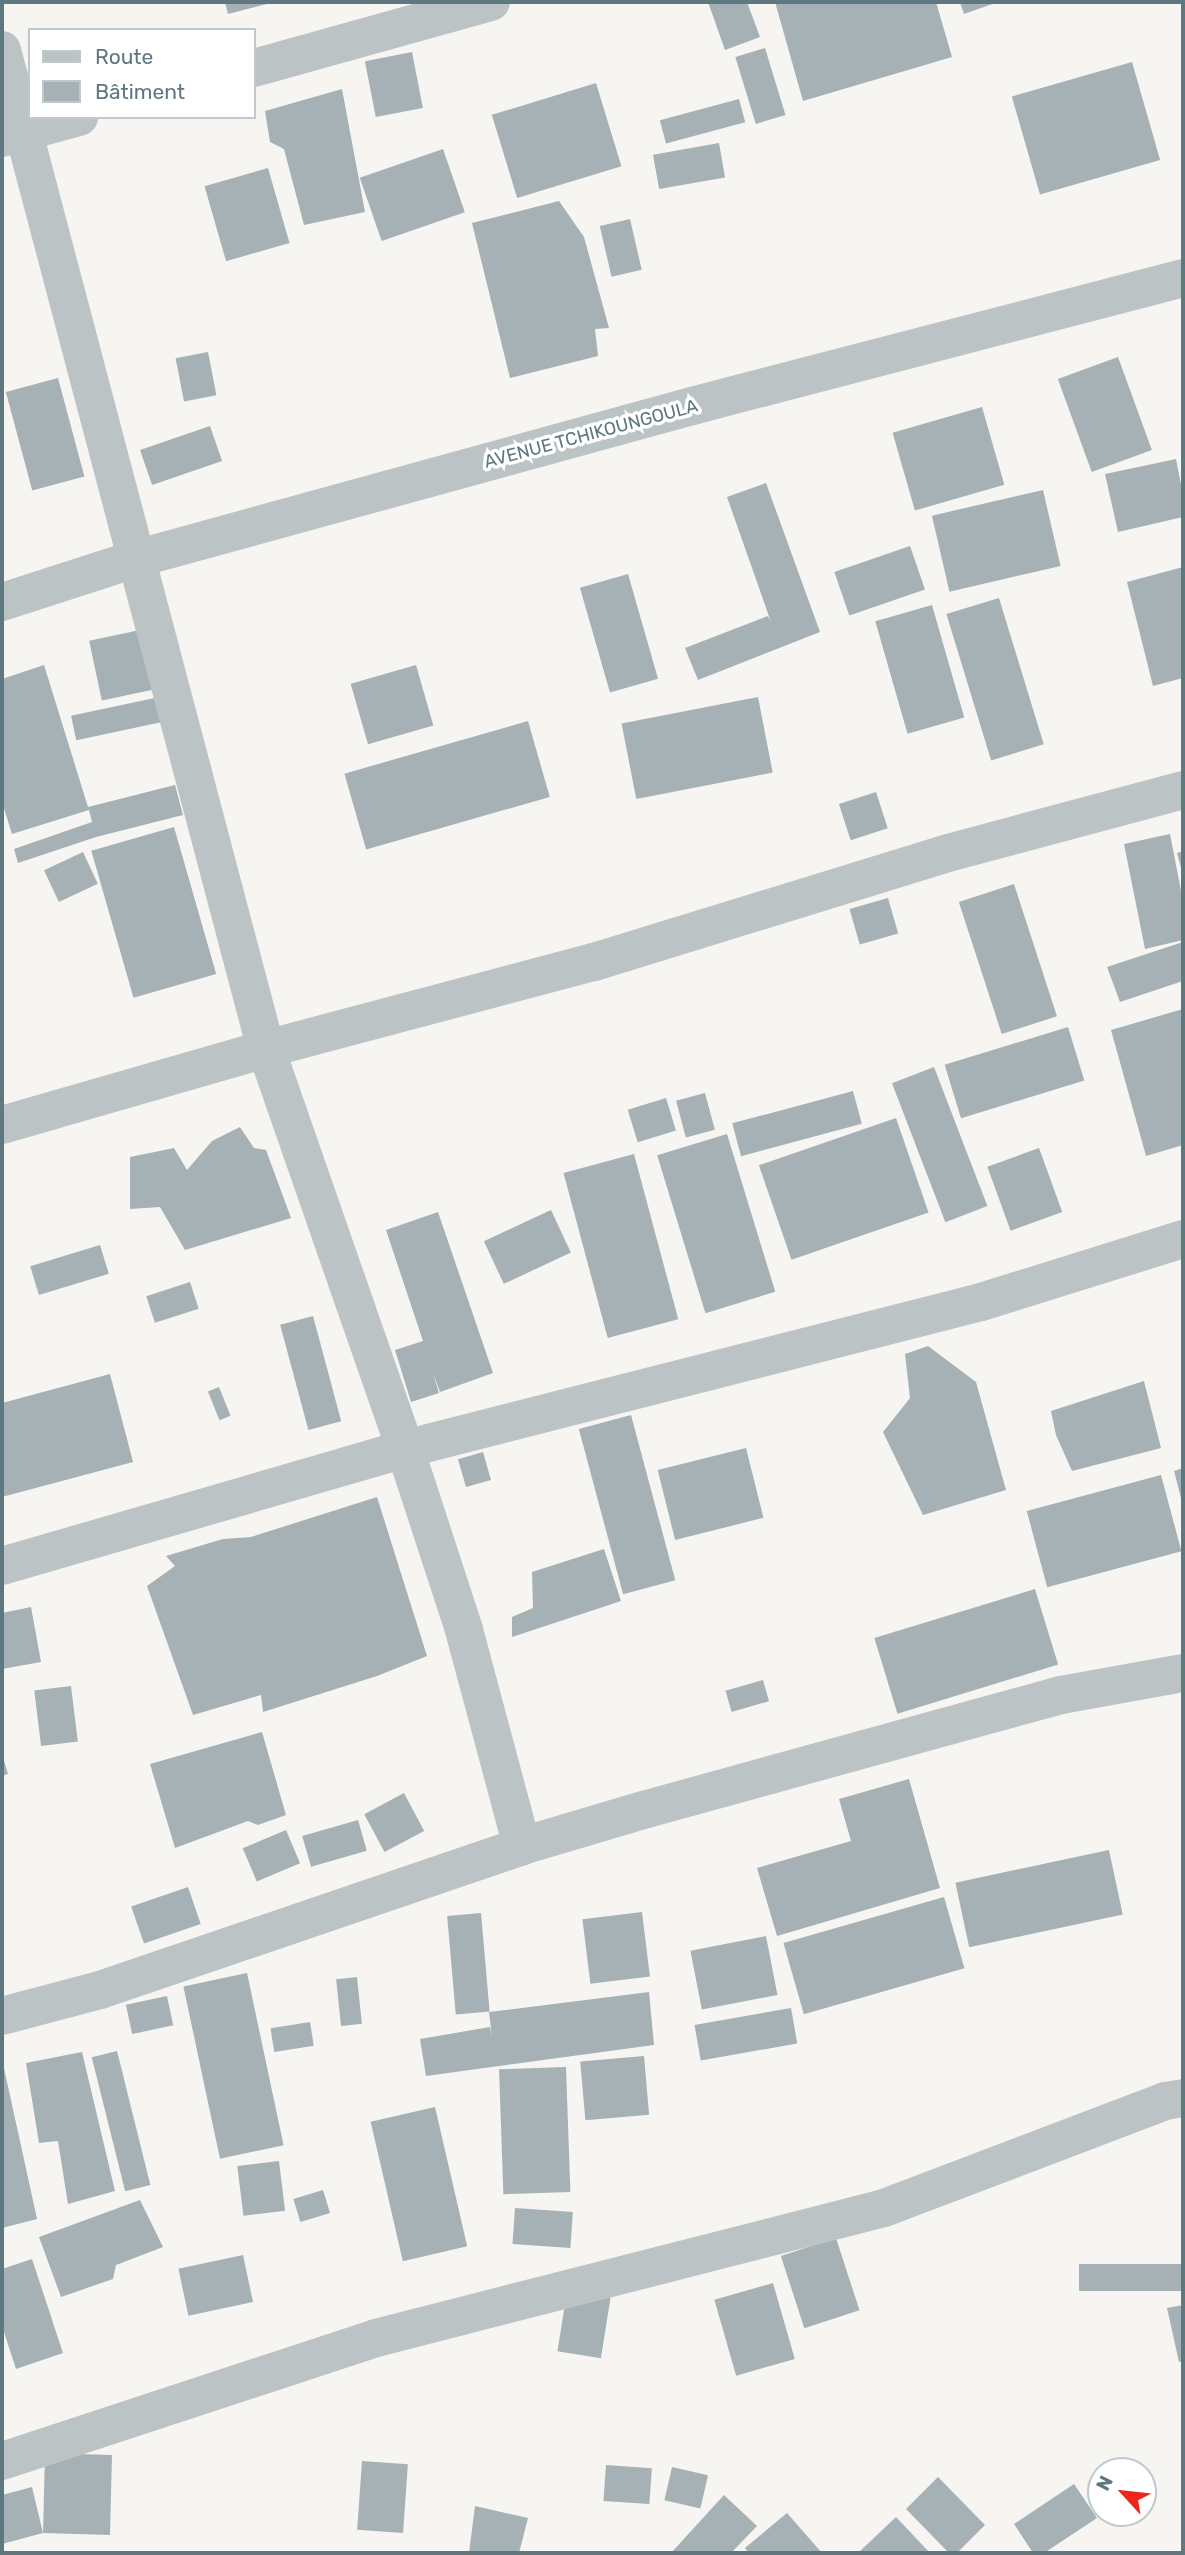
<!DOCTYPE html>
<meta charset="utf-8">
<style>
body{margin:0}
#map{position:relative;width:1185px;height:2555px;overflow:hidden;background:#f6f5f2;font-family:Rubik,sans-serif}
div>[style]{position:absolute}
.building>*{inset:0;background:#a5b1b4;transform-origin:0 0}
.minor>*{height:38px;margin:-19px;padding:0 19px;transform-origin:19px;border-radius:19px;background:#bcc3c5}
.tertiary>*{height:38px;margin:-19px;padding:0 19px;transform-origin:19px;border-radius:19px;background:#bcc3c5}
span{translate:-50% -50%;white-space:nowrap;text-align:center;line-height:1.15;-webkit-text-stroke:7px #fff;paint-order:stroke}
.street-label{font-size:18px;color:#5f777f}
.frame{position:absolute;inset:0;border:4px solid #5f777f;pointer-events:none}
.legend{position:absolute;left:28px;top:28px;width:228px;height:91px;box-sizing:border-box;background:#fff;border:2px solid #bfc9cc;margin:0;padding:9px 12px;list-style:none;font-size:21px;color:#5f777f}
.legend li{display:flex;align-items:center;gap:14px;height:35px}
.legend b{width:35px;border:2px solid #bfc9cc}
.north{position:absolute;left:1087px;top:2457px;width:70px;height:70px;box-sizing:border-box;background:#fff;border:2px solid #bfc9cc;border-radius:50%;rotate:297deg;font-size:19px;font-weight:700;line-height:28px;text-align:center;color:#5f777f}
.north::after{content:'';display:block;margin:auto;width:24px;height:32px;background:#ee251a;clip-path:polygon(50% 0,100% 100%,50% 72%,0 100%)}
</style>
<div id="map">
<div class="building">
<div style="clip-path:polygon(225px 2px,271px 2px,271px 3px,228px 14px)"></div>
<div style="clip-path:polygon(708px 2px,747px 2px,760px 37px,725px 50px)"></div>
<div style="clip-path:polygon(775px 2px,936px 2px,952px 57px,803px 101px)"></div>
<div style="clip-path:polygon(960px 2px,998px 2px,964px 14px)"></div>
<div style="left:765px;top:48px;width:70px;height:31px;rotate:73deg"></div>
<div style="left:412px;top:52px;width:57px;height:48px;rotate:79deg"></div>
<div style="left:1132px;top:62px;width:102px;height:125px;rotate:74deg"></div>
<div style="left:596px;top:83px;width:87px;height:109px;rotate:73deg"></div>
<div style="clip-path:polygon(342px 89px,365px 212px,304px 225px,284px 149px,270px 142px,265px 111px)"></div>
<div style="left:739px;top:99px;width:24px;height:82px;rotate:75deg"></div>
<div style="left:719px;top:143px;width:35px;height:67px;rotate:80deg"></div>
<div style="left:443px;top:149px;width:67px;height:88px;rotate:71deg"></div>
<div style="left:268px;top:168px;width:78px;height:66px;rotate:74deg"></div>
<div style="clip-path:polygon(559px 201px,584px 237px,609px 328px,595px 329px,598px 356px,510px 378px,472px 223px)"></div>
<div style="left:630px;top:219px;width:52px;height:31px;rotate:77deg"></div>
<div style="left:208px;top:352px;width:44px;height:33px;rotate:79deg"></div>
<div style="left:1118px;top:357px;width:99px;height:64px;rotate:70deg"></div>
<div style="left:58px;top:378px;width:102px;height:54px;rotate:75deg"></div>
<div style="left:982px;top:407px;width:81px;height:93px;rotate:74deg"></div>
<div style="left:210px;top:426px;width:37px;height:74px;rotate:71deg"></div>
<div style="clip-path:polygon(1176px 459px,1183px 495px,1183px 517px,1118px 532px,1105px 474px)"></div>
<div style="clip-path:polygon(766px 483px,820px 632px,698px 680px,685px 648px,768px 616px,771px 622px,727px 497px)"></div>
<div style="left:1043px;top:490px;width:78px;height:114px;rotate:77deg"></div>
<div style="left:910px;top:546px;width:46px;height:80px;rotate:71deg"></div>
<div style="clip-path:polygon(1183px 567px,1183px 678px,1153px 686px,1127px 582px)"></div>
<div style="left:628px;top:574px;width:109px;height:50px;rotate:74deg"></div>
<div style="left:999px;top:598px;width:153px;height:55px;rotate:73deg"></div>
<div style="left:932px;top:605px;width:117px;height:59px;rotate:74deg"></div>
<div style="left:140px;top:630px;width:61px;height:52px;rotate:78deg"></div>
<div style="clip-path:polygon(44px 665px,88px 807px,175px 785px,183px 815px,96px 837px,18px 863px,14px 849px,92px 822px,89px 810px,12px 834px,2px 802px,2px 679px)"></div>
<div style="left:416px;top:665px;width:63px;height:68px;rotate:74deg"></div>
<div style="left:164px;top:696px;width:25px;height:95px;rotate:78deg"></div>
<div style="left:758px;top:697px;width:77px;height:139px;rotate:79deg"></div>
<div style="left:528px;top:721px;width:79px;height:191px;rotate:74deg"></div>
<div style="left:876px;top:792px;width:38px;height:39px;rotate:72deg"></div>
<div style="left:174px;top:827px;width:153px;height:86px;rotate:74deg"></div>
<div style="clip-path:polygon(1170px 834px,1183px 901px,1183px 940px,1145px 949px,1124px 844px)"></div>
<div style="clip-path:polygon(1183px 851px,1183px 871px,1182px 872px,1177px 853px)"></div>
<div style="left:83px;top:852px;width:35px;height:43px;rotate:65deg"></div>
<div style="left:1014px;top:884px;width:139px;height:58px;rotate:72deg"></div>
<div style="left:888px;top:898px;width:37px;height:40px;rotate:74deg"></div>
<div style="clip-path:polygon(1183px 942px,1183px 981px,1120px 1002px,1107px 967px)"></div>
<div style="clip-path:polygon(1183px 1009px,1183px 1145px,1146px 1156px,1111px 1030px)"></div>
<div style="left:1068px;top:1027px;width:56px;height:129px;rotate:73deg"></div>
<div style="left:934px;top:1067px;width:149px;height:45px;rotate:69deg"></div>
<div style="left:853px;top:1091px;width:34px;height:125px;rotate:75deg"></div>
<div style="left:705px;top:1093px;width:38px;height:30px;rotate:75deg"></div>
<div style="left:666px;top:1098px;width:34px;height:40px;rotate:73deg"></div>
<div style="left:896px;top:1118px;width:100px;height:145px;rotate:71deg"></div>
<div style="clip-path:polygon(240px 1127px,254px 1148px,266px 1150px,291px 1218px,185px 1250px,160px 1207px,130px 1209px,130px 1157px,174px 1148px,187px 1170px,212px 1141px)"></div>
<div style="left:727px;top:1134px;width:165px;height:73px;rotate:73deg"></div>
<div style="left:1039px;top:1148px;width:68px;height:55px;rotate:70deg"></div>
<div style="left:634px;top:1154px;width:171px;height:73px;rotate:75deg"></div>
<div style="left:551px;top:1210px;width:47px;height:74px;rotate:65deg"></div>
<div style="clip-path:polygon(438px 1212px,493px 1373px,440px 1392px,433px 1373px,439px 1393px,411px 1402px,395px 1350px,423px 1341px,386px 1230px)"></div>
<div style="left:100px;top:1245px;width:30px;height:73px;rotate:73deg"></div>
<div style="left:190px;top:1282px;width:28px;height:46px;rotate:72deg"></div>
<div style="left:313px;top:1316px;width:109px;height:34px;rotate:75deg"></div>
<div style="clip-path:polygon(928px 1346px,976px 1382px,1006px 1490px,923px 1515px,883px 1432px,910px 1398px,905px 1354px)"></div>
<div style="clip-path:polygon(110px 1374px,133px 1462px,2px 1497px,2px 1403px)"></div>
<div style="clip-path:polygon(1144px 1381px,1161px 1448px,1072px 1471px,1056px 1435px,1051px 1411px)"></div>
<div style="left:219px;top:1387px;width:31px;height:12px;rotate:68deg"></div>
<div style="left:631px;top:1415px;width:171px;height:54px;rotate:75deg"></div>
<div style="left:746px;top:1448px;width:72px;height:91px;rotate:76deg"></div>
<div style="left:483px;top:1452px;width:29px;height:26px;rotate:74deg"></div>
<div style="clip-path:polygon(1183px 1468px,1183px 1502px,1182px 1502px,1174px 1471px)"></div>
<div style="left:1161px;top:1475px;width:79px;height:139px;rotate:75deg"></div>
<div style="clip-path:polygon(377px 1497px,427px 1656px,377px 1676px,263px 1712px,261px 1695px,193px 1715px,147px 1586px,175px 1566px,166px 1556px,223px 1539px,251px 1537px)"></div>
<div style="clip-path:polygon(604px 1549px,621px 1601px,512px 1637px,512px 1617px,533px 1608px,532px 1572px)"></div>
<div style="left:1035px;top:1589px;width:79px;height:168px;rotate:73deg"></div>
<div style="clip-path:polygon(31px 1607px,41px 1662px,2px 1669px,2px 1613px)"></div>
<div style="left:763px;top:1680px;width:22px;height:39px;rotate:74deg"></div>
<div style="left:71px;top:1686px;width:56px;height:37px;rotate:83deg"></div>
<div style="clip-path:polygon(262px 1732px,286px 1815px,258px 1825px,248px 1821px,175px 1848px,150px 1764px)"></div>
<div style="clip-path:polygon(2px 1754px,8px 1774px,2px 1776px)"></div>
<div style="clip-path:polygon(909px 1779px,940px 1888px,777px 1936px,757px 1868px,851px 1841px,839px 1799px)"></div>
<div style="left:404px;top:1793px;width:43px;height:45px;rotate:62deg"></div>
<div style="left:358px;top:1820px;width:32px;height:58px;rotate:74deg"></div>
<div style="left:286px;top:1830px;width:36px;height:47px;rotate:67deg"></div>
<div style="left:1109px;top:1850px;width:66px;height:157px;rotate:78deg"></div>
<div style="left:188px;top:1887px;width:39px;height:60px;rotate:71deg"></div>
<div style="left:944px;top:1897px;width:74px;height:167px;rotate:74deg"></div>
<div style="left:642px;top:1912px;width:65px;height:60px;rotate:83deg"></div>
<div style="left:481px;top:1913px;width:99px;height:34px;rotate:85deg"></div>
<div style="left:766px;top:1936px;width:60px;height:77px;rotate:79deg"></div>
<div style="left:247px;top:1973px;width:176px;height:65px;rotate:78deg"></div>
<div style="left:357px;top:1977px;width:47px;height:21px;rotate:84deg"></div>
<div style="clip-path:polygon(649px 1992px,654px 2045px,426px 2076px,420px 2039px,490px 2027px,492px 2038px,489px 2012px)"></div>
<div style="left:167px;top:1996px;width:30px;height:42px;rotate:78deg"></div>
<div style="left:791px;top:2008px;width:36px;height:98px;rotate:80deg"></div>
<div style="left:310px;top:2022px;width:24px;height:40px;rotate:81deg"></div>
<div style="left:117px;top:2051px;width:138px;height:26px;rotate:76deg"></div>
<div style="clip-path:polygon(82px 2052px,115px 2191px,68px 2204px,58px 2141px,39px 2143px,26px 2063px)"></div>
<div style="left:644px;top:2056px;width:59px;height:64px;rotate:85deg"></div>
<div style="clip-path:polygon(2px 2059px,37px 2219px,2px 2228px)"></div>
<div style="left:566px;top:2067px;width:125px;height:67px;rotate:88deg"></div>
<div style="left:435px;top:2107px;width:143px;height:66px;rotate:77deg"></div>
<div style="left:279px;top:2161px;width:50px;height:42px;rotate:83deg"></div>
<div style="left:323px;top:2190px;width:24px;height:31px;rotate:73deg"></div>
<div style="clip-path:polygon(140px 2200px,163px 2247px,116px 2265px,113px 2279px,61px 2297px,39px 2237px)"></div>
<div style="left:515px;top:2208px;width:58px;height:36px;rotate:4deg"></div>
<div style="left:836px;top:2238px;width:76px;height:58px;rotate:72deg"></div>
<div style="left:243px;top:2255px;width:48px;height:66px;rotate:78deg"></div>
<div style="clip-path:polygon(32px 2259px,63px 2353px,16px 2369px,2px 2326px,2px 2269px)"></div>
<div style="left:1183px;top:2264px;width:27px;height:104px;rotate:90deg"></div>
<div style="left:773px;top:2283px;width:79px;height:61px;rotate:74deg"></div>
<div style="left:567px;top:2291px;width:44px;height:61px;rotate:9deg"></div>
<div style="clip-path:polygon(1183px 2305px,1183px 2361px,1179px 2362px,1167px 2308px)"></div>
<div style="clip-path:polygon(45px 2453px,112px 2455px,110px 2535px,43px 2533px,2px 2544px,2px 2495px,32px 2487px,43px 2533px)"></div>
<div style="left:362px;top:2461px;width:46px;height:69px;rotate:4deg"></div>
<div style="left:606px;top:2465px;width:46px;height:36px;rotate:4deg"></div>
<div style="left:672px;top:2467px;width:37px;height:34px;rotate:13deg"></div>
<div style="clip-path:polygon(938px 2477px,985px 2525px,957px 2553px,949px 2553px,906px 2509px)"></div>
<div style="clip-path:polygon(1074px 2484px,1097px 2518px,1044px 2553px,1033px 2553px,1014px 2524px)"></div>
<div style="clip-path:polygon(724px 2495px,757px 2526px,731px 2553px,671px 2553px)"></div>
<div style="clip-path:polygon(475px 2506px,528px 2518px,519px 2553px,469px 2553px)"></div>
<div style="clip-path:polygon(787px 2513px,822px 2553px,749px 2553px,745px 2548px)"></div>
<div style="clip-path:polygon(896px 2517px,930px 2553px,858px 2553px)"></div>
</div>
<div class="minor">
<div style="left:2px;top:50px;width:1033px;rotate:75.2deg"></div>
<div style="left:266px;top:1049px;width:423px;rotate:70.8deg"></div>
<div style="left:405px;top:1449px;width:190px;rotate:71.9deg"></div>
<div style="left:464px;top:1630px;width:224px;rotate:75deg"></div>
<div style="left:254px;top:68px;width:246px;rotate:-15.6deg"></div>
<div style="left:2px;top:138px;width:80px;rotate:-15.3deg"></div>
<div style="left:2px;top:1125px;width:275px;rotate:-16.1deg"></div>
<div style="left:266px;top:1049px;width:339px;rotate:-14.9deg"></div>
<div style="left:594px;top:962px;width:370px;rotate:-17.1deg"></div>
<div style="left:948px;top:853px;width:243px;rotate:-15deg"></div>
<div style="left:2px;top:1566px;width:420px;rotate:-16.2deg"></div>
<div style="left:405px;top:1449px;width:594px;rotate:-14.32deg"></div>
<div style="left:981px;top:1302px;width:212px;rotate:-17.3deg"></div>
<div style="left:2px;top:2016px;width:101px;rotate:-14.9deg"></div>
<div style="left:100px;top:1990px;width:446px;rotate:-18.8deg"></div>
<div style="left:522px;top:1846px;width:130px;rotate:-16.5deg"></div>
<div style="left:647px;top:1809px;width:429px;rotate:-15.4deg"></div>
<div style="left:1061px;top:1695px;width:124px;rotate:-10.2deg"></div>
<div style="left:2px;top:2461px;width:394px;rotate:-18.2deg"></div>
<div style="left:376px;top:2338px;width:524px;rotate:-14.35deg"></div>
<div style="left:884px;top:2208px;width:301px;rotate:-20.8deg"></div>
<div style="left:1165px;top:2101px;width:18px;rotate:-9deg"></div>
</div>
<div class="tertiary">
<div style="left:2px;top:602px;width:140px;rotate:-17.9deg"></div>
<div style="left:135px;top:559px;width:578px;rotate:-15.36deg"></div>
<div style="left:692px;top:406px;width:507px;rotate:-14.61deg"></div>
</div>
<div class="street-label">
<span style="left:591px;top:434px;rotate:-15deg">AVENUE TCHIKOUNGOULA</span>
</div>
<div class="frame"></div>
<ul class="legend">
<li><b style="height:9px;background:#bcc3c5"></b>Route</li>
<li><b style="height:19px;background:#a5b1b4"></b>Bâtiment</li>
</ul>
<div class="north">N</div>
</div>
